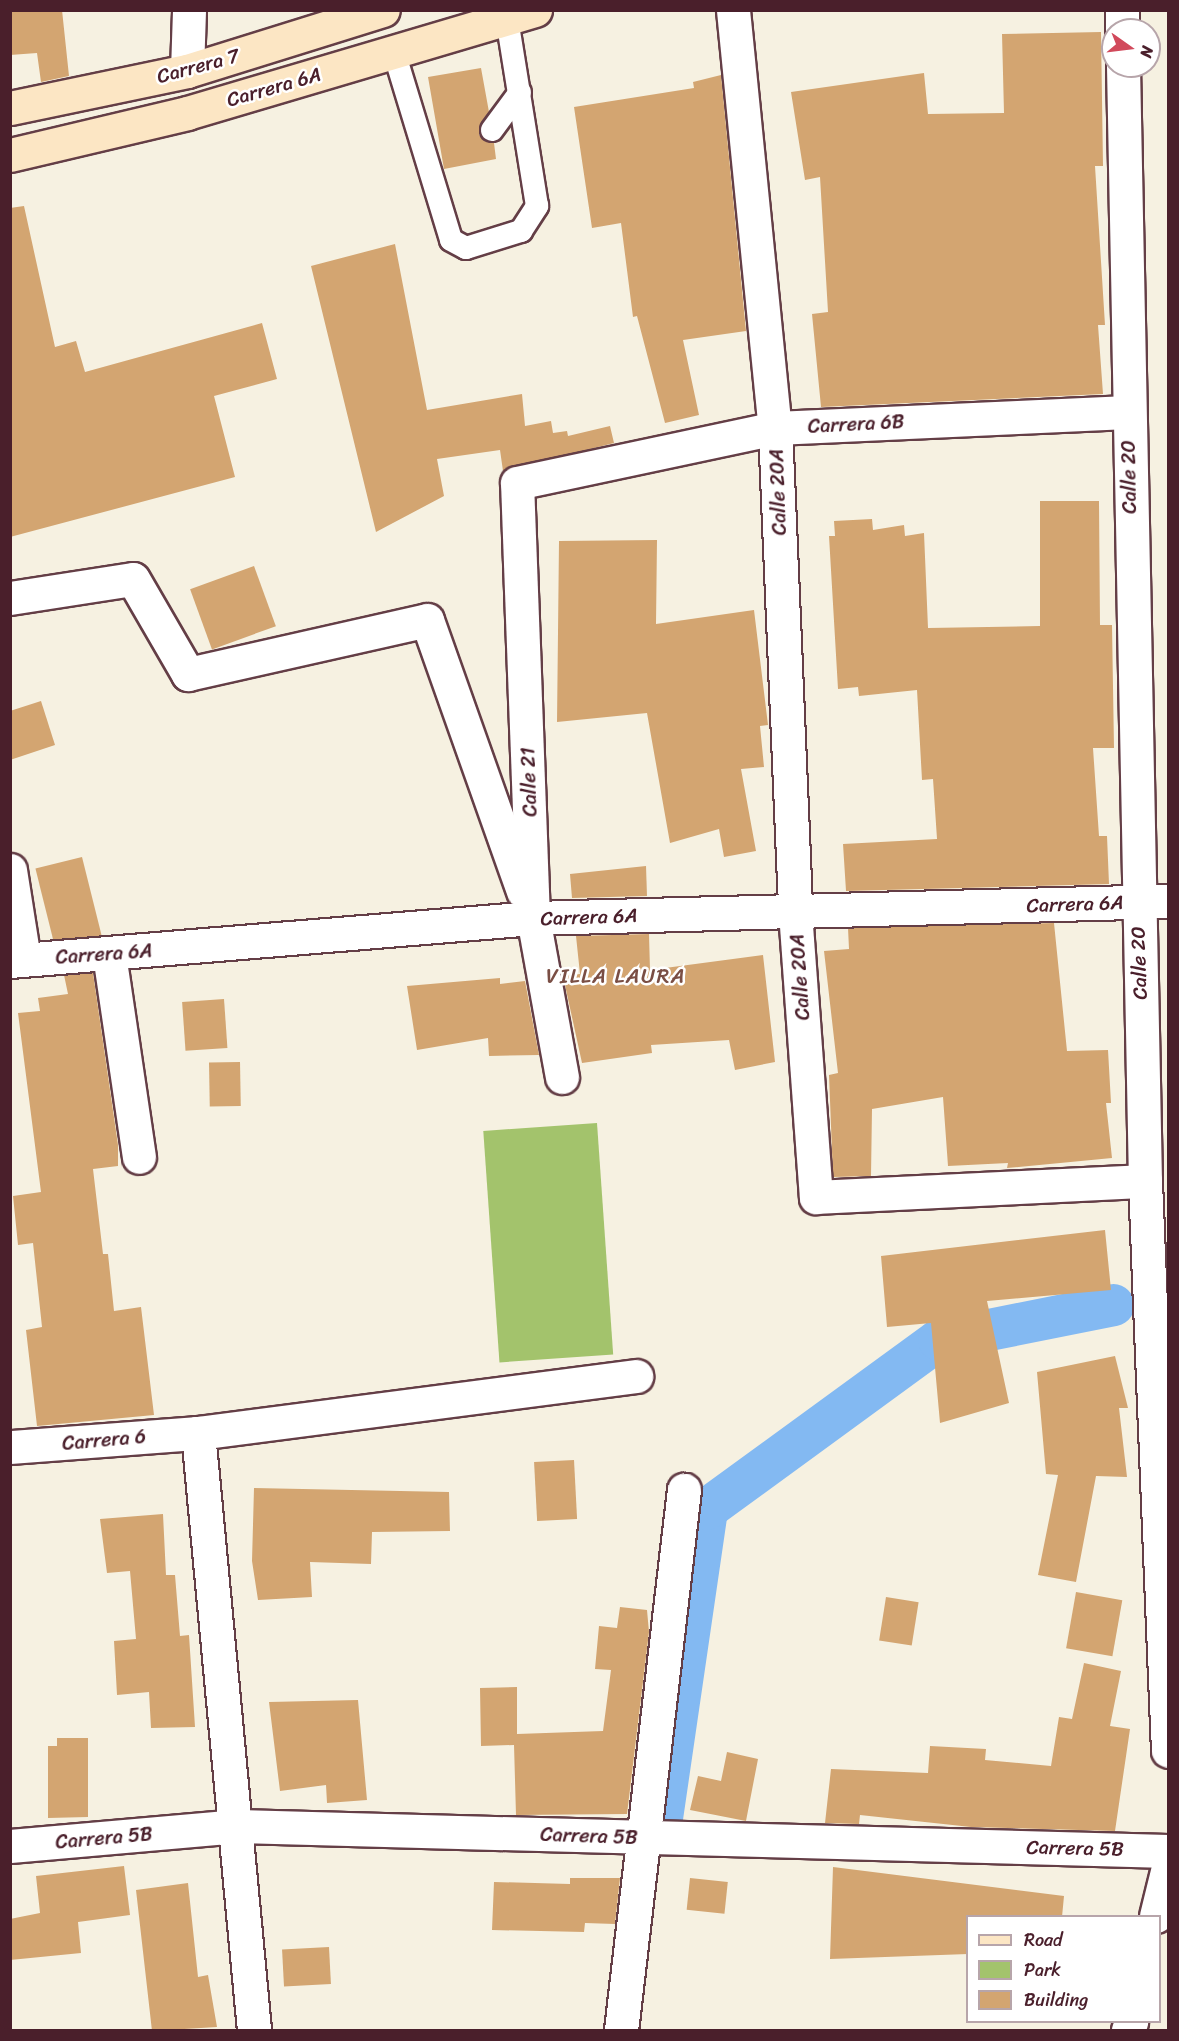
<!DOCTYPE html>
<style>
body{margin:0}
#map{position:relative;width:1179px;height:2041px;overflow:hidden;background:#f6f1e1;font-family:Sriracha,sans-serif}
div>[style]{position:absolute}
.green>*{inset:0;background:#a3c36c;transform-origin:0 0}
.canal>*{height:42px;margin:-21px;padding:0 21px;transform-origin:21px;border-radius:21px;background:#83b9f2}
.building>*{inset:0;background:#d3a571;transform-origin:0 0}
.roads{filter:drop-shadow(2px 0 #643e46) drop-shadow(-2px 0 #643e46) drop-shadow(0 2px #643e46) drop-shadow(0 -2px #643e46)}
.lane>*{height:22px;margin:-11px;padding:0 11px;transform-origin:11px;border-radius:11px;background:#fff}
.street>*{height:33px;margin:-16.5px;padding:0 16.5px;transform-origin:16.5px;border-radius:16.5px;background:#fff}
.secondary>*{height:33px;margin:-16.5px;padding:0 16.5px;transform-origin:16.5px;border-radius:16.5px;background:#fce6c4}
span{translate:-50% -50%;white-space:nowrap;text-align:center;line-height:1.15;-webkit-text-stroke:5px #fff;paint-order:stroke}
.street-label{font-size:20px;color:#4a1f2b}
.neighbourhood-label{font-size:21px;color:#7a4e44;letter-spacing:1.5px}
.frame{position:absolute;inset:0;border:12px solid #4a1f2b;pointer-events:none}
.legend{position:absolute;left:966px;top:1915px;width:195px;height:108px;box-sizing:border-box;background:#fff;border:2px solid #b7a5aa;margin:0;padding:8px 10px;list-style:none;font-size:18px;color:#4a1f2b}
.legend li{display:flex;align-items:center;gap:12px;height:30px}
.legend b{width:30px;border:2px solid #b7a5aa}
.north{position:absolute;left:1101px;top:18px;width:60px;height:60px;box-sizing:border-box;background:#fff;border:2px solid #b7a5aa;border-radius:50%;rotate:104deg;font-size:16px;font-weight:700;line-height:24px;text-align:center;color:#4a1f2b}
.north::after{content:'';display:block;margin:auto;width:21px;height:27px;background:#d1495b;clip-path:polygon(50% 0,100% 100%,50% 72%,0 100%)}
</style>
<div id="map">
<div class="green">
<div style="left:597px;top:1123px;width:232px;height:114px;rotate:86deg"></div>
</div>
<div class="canal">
<div style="left:660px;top:1832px;width:326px;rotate:-81.7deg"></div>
<div style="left:707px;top:1509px;width:287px;rotate:-36.1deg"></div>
<div style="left:939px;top:1340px;width:178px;rotate:-11.3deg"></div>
</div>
<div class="building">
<div style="clip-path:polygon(10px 10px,62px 10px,69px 76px,41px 82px,37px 53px,10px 55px)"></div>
<div style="clip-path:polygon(1101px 32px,1103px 166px,1095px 166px,1105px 325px,1098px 325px,1103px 394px,821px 407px,812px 314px,828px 312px,820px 177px,805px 180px,791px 92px,924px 73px,928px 114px,1004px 113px,1002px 34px)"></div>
<div style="clip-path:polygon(481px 68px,489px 112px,479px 135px,494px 143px,496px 159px,444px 169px,428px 77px)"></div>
<div style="clip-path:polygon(721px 75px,746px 331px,683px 340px,699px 415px,665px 423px,637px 316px,633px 317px,621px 223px,592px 228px,574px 107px,694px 88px,693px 82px)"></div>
<div style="clip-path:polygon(24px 206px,55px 347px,76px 341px,85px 372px,262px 323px,277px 379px,214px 396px,235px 477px,10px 537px,10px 208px)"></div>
<div style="clip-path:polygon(395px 244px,427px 410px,522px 394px,525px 426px,551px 421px,553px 433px,567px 431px,568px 436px,610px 426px,614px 443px,503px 471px,500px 450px,437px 459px,444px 496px,376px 532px,311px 266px)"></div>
<div style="clip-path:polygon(1040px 501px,1099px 501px,1100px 625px,1112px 625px,1114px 748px,1093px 748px,1099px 836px,1107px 836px,1109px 884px,846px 891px,843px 844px,937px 839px,933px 779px,922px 780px,917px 690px,859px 696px,858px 687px,838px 689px,829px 536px,835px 536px,834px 521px,872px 519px,873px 530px,904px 525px,905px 536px,924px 533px,928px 628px,1040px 626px)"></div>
<div style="clip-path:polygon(657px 540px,656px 624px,754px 610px,768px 725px,760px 726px,764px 767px,741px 769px,756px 851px,724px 857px,719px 829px,670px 843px,647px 713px,557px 722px,559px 541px)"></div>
<div style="left:254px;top:566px;width:64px;height:68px;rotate:70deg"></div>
<div style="clip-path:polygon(41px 701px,55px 745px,10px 760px,10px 711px)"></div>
<div style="left:82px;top:857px;width:81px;height:48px;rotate:76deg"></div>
<div style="clip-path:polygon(646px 866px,647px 896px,572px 898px,570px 874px)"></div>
<div style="clip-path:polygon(1054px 923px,1067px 1051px,1108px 1050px,1111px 1103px,1106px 1103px,1112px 1158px,1007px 1168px,1008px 1163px,948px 1166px,943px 1097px,872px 1109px,871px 1176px,833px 1177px,829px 1075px,838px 1073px,824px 951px,849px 949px,848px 928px)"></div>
<div style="clip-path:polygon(649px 934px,650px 970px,763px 955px,775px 1062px,735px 1070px,729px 1040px,651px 1045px,652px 1053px,582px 1063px,563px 976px,580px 974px,576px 936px)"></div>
<div style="clip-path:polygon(93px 973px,118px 1145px,118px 1166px,93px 1169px,103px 1254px,108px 1254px,114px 1311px,141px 1307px,154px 1415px,37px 1426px,26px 1330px,42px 1327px,33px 1243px,18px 1245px,13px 1196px,41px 1192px,18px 1013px,40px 1011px,38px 998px,68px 994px,64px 975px)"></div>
<div style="clip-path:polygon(500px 978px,500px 984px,525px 981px,539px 1055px,489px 1056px,488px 1038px,417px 1050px,407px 986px)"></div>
<div style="left:224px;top:999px;width:49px;height:42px;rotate:86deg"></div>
<div style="left:240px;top:1062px;width:44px;height:31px;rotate:89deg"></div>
<div style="clip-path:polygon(1105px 1230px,1111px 1290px,987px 1301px,1009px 1403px,940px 1423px,931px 1323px,887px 1327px,881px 1256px)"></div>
<div style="clip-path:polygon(1115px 1356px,1128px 1408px,1119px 1408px,1127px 1477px,1096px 1476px,1076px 1582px,1038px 1575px,1058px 1475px,1046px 1474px,1037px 1372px)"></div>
<div style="left:574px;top:1460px;width:59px;height:40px;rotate:87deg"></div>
<div style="clip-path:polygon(254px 1488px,449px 1492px,450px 1531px,372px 1532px,371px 1564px,310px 1562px,312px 1597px,258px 1600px,252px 1561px)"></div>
<div style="clip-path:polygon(163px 1514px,166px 1575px,175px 1575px,180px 1636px,189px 1635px,195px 1727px,151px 1728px,149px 1692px,117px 1695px,114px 1641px,136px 1639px,130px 1571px,107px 1573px,100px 1519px)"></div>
<div style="left:1076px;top:1592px;width:47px;height:57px;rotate:10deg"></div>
<div style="left:886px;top:1597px;width:33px;height:44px;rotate:9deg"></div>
<div style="clip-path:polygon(620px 1607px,647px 1610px,649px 1632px,627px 1814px,516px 1815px,514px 1745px,481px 1746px,480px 1688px,517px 1687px,517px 1734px,603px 1731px,611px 1670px,595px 1669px,599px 1626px,617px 1628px)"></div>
<div style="clip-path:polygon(1084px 1663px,1121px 1671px,1110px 1726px,1130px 1729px,1115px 1831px,971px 1827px,860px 1815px,859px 1824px,825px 1823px,831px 1769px,928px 1773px,930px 1746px,986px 1749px,985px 1760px,1051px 1766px,1059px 1717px,1072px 1719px)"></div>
<div style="clip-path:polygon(358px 1700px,367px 1800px,327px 1803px,326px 1785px,280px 1791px,269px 1702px)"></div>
<div style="clip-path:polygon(57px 1738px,88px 1738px,88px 1817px,48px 1818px,48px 1746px,57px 1746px)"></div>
<div style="clip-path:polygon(727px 1752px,758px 1759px,746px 1821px,690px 1810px,698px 1776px,721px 1781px)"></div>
<div style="clip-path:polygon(124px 1866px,130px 1915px,78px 1922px,81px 1953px,10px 1960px,10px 1919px,40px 1913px,36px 1876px)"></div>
<div style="clip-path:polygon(833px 1867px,1064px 1896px,1062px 1917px,968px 1917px,968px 1954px,830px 1959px)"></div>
<div style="clip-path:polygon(570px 1878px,620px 1878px,615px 1924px,585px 1923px,584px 1932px,492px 1930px,494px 1882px,570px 1884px)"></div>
<div style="left:690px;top:1878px;width:38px;height:32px;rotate:6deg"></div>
<div style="clip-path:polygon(188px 1883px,198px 1977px,208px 1975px,217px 2027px,152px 2031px,136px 1890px)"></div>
<div style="left:329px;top:1947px;width:37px;height:47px;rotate:87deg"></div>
</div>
<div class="roads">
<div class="lane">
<div style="left:394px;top:52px;width:196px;rotate:73.1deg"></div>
<div style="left:451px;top:240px;width:17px;rotate:28deg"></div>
<div style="left:466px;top:248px;width:58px;rotate:-17.2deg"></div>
<div style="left:521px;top:231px;width:30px;rotate:-57deg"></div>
<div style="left:537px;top:206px;width:190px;rotate:-99.1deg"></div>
<div style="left:492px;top:130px;width:47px;rotate:-53.6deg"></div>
</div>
<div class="street">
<div style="left:733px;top:10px;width:420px;rotate:84.3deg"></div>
<div style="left:775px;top:428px;width:484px;rotate:87.6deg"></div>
<div style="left:795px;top:912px;width:286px;rotate:85.8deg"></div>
<div style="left:816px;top:1197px;width:329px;rotate:-2.8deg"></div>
<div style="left:1122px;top:10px;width:20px;rotate:90deg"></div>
<div style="left:1123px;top:66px;width:1115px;rotate:88.87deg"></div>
<div style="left:1145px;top:1181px;width:570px;rotate:87.69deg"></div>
<div style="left:187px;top:71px;width:61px;rotate:-88.1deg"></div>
<div style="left:10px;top:598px;width:124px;rotate:-8.8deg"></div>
<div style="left:133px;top:579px;width:110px;rotate:59.9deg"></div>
<div style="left:188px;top:674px;width:245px;rotate:-12.7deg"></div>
<div style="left:427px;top:620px;width:288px;rotate:70.5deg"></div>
<div style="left:10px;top:870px;width:90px;rotate:81.1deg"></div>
<div style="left:109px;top:954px;width:205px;rotate:81.6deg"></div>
<div style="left:10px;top:961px;width:525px;rotate:-4.7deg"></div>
<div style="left:533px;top:918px;width:635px;rotate:-1.53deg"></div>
<div style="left:562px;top:1077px;width:162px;rotate:-100.3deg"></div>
<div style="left:533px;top:918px;width:435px;rotate:-92.1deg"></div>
<div style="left:517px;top:483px;width:264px;rotate:-12deg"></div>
<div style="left:775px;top:428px;width:353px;rotate:-2.6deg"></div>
<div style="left:198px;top:1433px;width:600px;rotate:84.64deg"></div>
<div style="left:10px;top:1447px;width:189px;rotate:-4.3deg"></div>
<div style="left:198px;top:1433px;width:442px;rotate:-7.4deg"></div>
<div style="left:10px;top:1846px;width:229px;rotate:-5deg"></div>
<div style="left:238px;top:1826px;width:930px;rotate:1.54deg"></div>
<div style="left:1156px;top:1916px;width:50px;rotate:-76.2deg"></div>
<div style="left:621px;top:2030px;width:544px;rotate:-83.35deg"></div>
<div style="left:1128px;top:2030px;width:9px;rotate:-69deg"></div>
</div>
<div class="secondary">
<div style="left:10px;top:108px;width:181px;rotate:-11.8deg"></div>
<div style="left:187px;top:71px;width:205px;rotate:-17.3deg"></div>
<div style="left:10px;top:155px;width:182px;rotate:-13.3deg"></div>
<div style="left:187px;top:113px;width:363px;rotate:-16.5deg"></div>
</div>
</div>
<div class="street-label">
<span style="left:198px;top:66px;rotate:-15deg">Carrera 7</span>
<span style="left:274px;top:87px;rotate:-16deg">Carrera 6A</span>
<span style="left:856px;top:424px;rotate:-3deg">Carrera 6B</span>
<span style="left:1129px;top:477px;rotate:-91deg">Calle 20</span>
<span style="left:778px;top:492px;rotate:-92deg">Calle 20A</span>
<span style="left:529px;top:782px;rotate:-92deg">Calle 21</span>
<span style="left:1075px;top:904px;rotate:-2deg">Carrera 6A</span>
<span style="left:589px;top:917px;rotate:-2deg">Carrera 6A</span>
<span style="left:104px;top:954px;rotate:-4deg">Carrera 6A</span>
<span style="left:1139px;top:963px;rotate:-92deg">Calle 20</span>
<span style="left:800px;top:977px;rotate:-94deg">Calle 20A</span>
<span style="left:104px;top:1440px;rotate:-5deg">Carrera 6</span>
<span style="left:589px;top:1836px;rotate:2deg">Carrera 5B</span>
<span style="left:104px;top:1838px;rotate:-5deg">Carrera 5B</span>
<span style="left:1075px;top:1848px;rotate:1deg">Carrera 5B</span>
</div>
<div class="neighbourhood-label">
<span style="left:616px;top:976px">VILLA LAURA</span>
</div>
<div class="frame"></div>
<ul class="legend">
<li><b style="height:8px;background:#fce6c4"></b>Road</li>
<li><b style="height:16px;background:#a3c36c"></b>Park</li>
<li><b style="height:16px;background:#d3a571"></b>Building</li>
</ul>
<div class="north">N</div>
</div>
